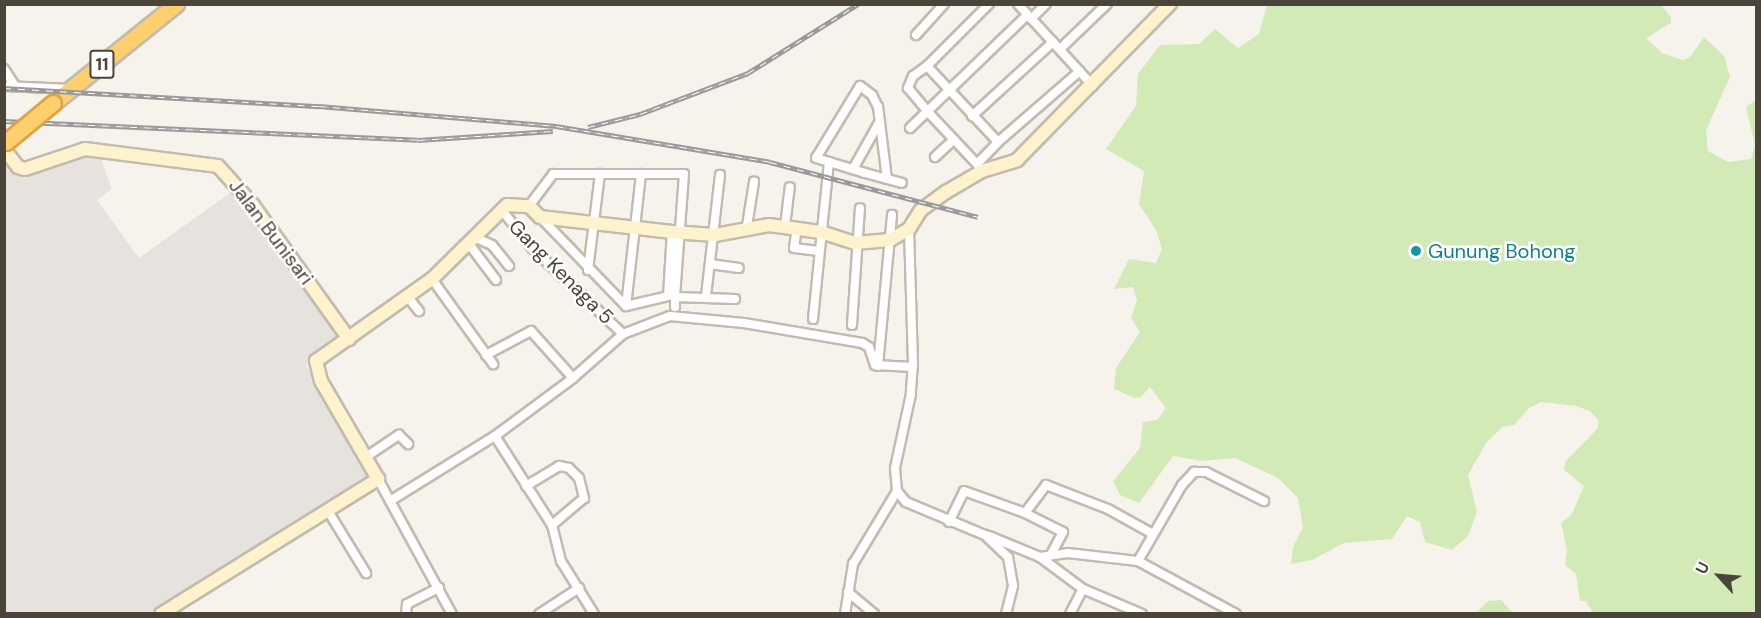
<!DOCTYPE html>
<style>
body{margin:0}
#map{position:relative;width:1761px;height:618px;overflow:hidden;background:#f6f3ec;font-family:"DM Sans",sans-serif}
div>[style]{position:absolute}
.industrial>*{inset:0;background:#e6e2dd}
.green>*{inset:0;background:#d2eab5}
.roads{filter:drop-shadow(2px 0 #c2bbae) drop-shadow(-2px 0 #c2bbae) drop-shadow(0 2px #c2bbae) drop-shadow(0 -2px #c2bbae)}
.street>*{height:8px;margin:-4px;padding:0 4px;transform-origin:4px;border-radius:4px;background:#fff}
.secondary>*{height:12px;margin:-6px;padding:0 6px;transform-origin:6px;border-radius:6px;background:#fff3cd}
.highway>*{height:15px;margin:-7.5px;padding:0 7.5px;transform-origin:7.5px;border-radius:7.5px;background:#ffcf6e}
.rail>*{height:4.5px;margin-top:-2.25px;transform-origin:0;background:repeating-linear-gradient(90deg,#fff 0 7px,#9a9a9a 0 14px);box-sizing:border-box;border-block:2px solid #9a9a9a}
.bridges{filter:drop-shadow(2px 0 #e0a43c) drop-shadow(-2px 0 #e0a43c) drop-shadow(0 2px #e0a43c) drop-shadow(0 -2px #e0a43c)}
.highway-bridge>*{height:15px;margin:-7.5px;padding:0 7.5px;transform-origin:7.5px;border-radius:7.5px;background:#ffcf6e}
.dots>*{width:16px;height:16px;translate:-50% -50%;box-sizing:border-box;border:3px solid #fff;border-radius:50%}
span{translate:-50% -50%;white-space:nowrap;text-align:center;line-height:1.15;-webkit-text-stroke:5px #fff;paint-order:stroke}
.shield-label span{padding:2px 4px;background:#fff;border:2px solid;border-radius:4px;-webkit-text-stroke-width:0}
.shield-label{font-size:18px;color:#4b4439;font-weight:700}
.street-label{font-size:20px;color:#4b4439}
.culture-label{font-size:20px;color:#0d838f}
.left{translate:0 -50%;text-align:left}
.frame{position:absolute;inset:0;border:6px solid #4b4439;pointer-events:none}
.north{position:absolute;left:1689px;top:546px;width:60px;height:60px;-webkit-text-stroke:4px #fff;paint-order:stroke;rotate:296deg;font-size:16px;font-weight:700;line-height:24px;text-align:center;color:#4b4439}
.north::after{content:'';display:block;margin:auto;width:21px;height:27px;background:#4b4439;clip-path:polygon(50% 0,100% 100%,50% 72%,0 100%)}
</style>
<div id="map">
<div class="industrial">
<div style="clip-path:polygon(80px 153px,100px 157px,112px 189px,97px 200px,139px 258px,234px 190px,340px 339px,306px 365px,369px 476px,336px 501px,150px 613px,5px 614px,5px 158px,16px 172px)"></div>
</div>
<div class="green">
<div style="clip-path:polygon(1267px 5px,1661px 5px,1671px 17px,1671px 23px,1646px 38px,1662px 53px,1683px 60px,1690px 57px,1704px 37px,1724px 56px,1730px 77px,1706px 130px,1708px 151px,1728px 162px,1751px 159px,1755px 145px,1746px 107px,1756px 100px,1756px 613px,1593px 613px,1586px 601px,1580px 601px,1576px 574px,1565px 565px,1567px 550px,1561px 523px,1572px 514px,1584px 486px,1564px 470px,1565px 462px,1597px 429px,1599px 421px,1590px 411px,1576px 406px,1541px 402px,1529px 408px,1514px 425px,1502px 427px,1486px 443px,1468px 475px,1477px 512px,1468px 536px,1452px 550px,1425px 542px,1420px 522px,1407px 516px,1392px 539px,1344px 543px,1312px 560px,1291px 564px,1293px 547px,1303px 527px,1298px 498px,1278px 478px,1235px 458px,1202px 461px,1173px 456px,1139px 503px,1120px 495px,1113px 481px,1140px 448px,1143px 422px,1157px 420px,1166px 408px,1150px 387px,1141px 397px,1134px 398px,1114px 389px,1116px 368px,1140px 332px,1131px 318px,1137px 300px,1133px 287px,1114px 289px,1129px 259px,1156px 263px,1162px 249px,1156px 230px,1139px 204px,1144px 171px,1106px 149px,1136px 106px,1138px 74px,1160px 45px,1199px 44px,1215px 29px,1238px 48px,1259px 34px)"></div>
<div style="clip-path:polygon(1501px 600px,1513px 613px,1476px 613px,1488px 601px)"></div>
</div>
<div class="roads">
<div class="street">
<div style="left:989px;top:4px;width:88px;rotate:135deg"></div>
<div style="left:927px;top:66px;width:104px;rotate:46.9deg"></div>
<div style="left:998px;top:142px;width:108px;rotate:-40.9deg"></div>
<div style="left:1018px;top:4px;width:111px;rotate:47.6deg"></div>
<div style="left:1031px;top:19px;width:21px;rotate:-45deg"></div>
<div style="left:916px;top:35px;width:42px;rotate:-47.9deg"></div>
<div style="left:1060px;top:49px;width:65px;rotate:-43.8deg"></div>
<div style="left:927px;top:66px;width:17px;rotate:144deg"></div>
<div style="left:913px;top:76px;width:13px;rotate:113deg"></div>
<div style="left:908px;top:88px;width:30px;rotate:50deg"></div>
<div style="left:927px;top:111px;width:73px;rotate:46.7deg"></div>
<div style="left:977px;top:164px;width:30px;rotate:-46deg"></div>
<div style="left:4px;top:69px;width:20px;rotate:57deg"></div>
<div style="left:4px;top:86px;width:67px;rotate:2.6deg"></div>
<div style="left:972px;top:116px;width:110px;rotate:-42.4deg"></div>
<div style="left:910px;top:128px;width:163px;rotate:-44deg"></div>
<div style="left:935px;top:157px;width:25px;rotate:-43deg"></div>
<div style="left:853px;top:169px;width:55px;rotate:-60.6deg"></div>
<div style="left:887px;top:179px;width:73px;rotate:-97.1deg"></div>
<div style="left:878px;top:107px;width:13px;rotate:-117deg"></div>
<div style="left:872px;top:95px;width:15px;rotate:-143deg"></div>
<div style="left:860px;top:86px;width:84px;rotate:121.4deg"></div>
<div style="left:816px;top:158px;width:51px;rotate:17deg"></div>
<div style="left:865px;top:173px;width:38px;rotate:15deg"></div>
<div style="left:529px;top:206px;width:40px;rotate:-53deg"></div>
<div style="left:553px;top:174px;width:131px"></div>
<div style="left:684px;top:174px;width:123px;rotate:94.2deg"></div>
<div style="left:675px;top:297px;width:60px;rotate:1.9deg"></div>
<div style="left:501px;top:209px;width:50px;rotate:51.5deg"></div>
<div style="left:532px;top:248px;width:125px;rotate:43.4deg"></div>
<div style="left:540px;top:217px;width:124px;rotate:46deg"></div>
<div style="left:626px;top:306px;width:43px;rotate:-13.4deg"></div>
<div style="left:668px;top:296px;width:65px;rotate:-86.5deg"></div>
<div style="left:747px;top:226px;width:45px;rotate:-81deg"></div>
<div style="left:785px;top:226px;width:39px;rotate:-83deg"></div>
<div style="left:797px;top:227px;width:21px;rotate:98deg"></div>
<div style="left:794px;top:248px;width:25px;rotate:7deg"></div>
<div style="left:909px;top:229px;width:133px;rotate:88.3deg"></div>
<div style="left:913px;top:362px;width:32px;rotate:94deg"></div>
<div style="left:911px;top:394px;width:76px;rotate:102.2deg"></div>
<div style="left:895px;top:468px;width:23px;rotate:85deg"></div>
<div style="left:897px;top:491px;width:14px;rotate:51deg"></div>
<div style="left:906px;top:502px;width:86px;rotate:22.7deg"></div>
<div style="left:985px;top:535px;width:32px;rotate:44deg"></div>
<div style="left:1008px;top:557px;width:29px;rotate:80deg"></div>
<div style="left:1013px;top:586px;width:29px;rotate:104deg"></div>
<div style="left:474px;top:237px;width:20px;rotate:24deg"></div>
<div style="left:492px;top:245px;width:27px;rotate:51deg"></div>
<div style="left:469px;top:244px;width:45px;rotate:53.1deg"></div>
<div style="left:710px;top:264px;width:29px;rotate:8deg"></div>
<div style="left:588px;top:270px;width:97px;rotate:-82.9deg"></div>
<div style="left:432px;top:279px;width:105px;rotate:54.3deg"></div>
<div style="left:706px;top:296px;width:122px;rotate:-83.4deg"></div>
<div style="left:408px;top:297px;width:18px;rotate:52deg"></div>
<div style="left:675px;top:297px;width:10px;rotate:90deg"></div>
<div style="left:626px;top:306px;width:133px;rotate:-83.5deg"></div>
<div style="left:813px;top:319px;width:158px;rotate:-84.2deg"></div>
<div style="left:852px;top:325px;width:117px;rotate:-86.1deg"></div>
<div style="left:486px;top:355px;width:51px;rotate:-28.1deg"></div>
<div style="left:531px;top:331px;width:63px;rotate:48.2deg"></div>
<div style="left:878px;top:366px;width:152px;rotate:-84.7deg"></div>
<div style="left:495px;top:436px;width:106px;rotate:57.4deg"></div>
<div style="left:552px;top:525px;width:37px;rotate:76deg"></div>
<div style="left:561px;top:561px;width:62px;rotate:58.1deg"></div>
<div style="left:366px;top:457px;width:40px;rotate:-34deg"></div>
<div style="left:399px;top:435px;width:13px;rotate:45deg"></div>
<div style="left:378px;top:479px;width:154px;rotate:61.3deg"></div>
<div style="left:526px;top:486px;width:39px;rotate:-31deg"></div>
<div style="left:559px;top:466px;width:10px;rotate:11deg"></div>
<div style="left:569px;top:468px;width:14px;rotate:45deg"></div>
<div style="left:579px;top:478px;width:21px;rotate:76deg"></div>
<div style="left:584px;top:498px;width:42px;rotate:139.8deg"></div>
<div style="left:390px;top:501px;width:123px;rotate:-31.8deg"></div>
<div style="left:495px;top:436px;width:97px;rotate:-36.6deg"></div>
<div style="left:573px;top:378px;width:67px;rotate:-41.3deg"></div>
<div style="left:623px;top:334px;width:50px;rotate:-21deg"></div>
<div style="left:670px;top:316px;width:74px;rotate:5.4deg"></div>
<div style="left:744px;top:323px;width:120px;rotate:9.6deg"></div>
<div style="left:862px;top:343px;width:8px;rotate:30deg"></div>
<div style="left:869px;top:347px;width:19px;rotate:72deg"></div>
<div style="left:875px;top:365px;width:38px;rotate:3deg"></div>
<div style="left:328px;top:511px;width:73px;rotate:58.5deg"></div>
<div style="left:1025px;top:513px;width:42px;rotate:26.6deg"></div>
<div style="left:1063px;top:532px;width:24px;rotate:118deg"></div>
<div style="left:949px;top:522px;width:34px;rotate:-64deg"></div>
<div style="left:964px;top:491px;width:65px;rotate:19.8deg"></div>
<div style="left:1025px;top:513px;width:35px;rotate:-53deg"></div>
<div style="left:1046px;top:485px;width:66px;rotate:21.2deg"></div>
<div style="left:1108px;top:509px;width:51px;rotate:29.1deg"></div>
<div style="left:989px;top:536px;width:55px;rotate:22.4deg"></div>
<div style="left:1040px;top:557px;width:54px;rotate:36.7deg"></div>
<div style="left:1083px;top:589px;width:64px;rotate:23deg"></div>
<div style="left:1040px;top:557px;width:28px;rotate:-8deg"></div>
<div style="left:1068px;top:553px;width:70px;rotate:6.5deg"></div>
<div style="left:1138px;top:561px;width:111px;rotate:28.4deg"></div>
<div style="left:1138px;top:561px;width:88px;rotate:-59.9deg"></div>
<div style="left:1182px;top:485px;width:18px;rotate:-47deg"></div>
<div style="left:1194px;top:472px;width:12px"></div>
<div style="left:1206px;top:472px;width:65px;rotate:26.6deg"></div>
<div style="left:848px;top:592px;width:34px;rotate:40deg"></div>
<div style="left:406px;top:614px;width:10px;rotate:-84deg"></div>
<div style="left:407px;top:604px;width:36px;rotate:-27deg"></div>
<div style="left:539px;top:614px;width:48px;rotate:-33deg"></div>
<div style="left:845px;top:614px;width:51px;rotate:-80.9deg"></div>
<div style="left:853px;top:564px;width:85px;rotate:-58.9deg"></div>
<div style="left:1070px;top:614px;width:28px;rotate:-63deg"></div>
</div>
<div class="secondary">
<div style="left:4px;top:149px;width:23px;rotate:52deg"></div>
<div style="left:18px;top:167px;width:7px;rotate:16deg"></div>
<div style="left:25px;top:169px;width:63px;rotate:-18.4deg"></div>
<div style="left:85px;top:149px;width:134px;rotate:7.3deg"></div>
<div style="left:218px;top:166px;width:52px;rotate:48.1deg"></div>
<div style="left:253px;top:205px;width:165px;rotate:54.4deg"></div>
<div style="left:161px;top:614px;width:256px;rotate:-31.9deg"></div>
<div style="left:378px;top:479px;width:113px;rotate:-120.2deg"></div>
<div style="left:321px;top:381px;width:21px;rotate:-104deg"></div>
<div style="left:316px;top:361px;width:142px;rotate:-35.3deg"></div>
<div style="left:432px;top:279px;width:105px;rotate:-44.6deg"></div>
<div style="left:507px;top:205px;width:22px;rotate:3deg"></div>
<div style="left:529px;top:206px;width:16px;rotate:45deg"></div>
<div style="left:540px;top:217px;width:133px;rotate:6.5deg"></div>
<div style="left:672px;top:232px;width:43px;rotate:4deg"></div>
<div style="left:715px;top:235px;width:55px;rotate:-10.5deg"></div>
<div style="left:769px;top:225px;width:52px;rotate:7.7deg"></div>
<div style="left:821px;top:232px;width:36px;rotate:18deg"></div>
<div style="left:855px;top:243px;width:35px;rotate:-5deg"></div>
<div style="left:890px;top:240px;width:22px;rotate:-30deg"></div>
<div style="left:909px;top:229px;width:22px;rotate:-58deg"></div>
<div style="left:921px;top:210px;width:31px;rotate:-36deg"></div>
<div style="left:946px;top:192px;width:42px;rotate:-30.3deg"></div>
<div style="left:982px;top:171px;width:37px;rotate:-17deg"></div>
<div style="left:1017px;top:160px;width:219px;rotate:-45.6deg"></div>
</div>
<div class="highway">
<div style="left:53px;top:103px;width:158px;rotate:-38.8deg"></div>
</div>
</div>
<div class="rail">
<div style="left:4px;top:88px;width:316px;rotate:3.3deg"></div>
<div style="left:319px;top:106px;width:238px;rotate:4.8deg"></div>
<div style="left:556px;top:126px;width:217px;rotate:9.5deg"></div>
<div style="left:770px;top:162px;width:215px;rotate:14.8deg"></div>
<div style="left:4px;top:121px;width:414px;rotate:2.6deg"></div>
<div style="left:418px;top:140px;width:135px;rotate:-3.8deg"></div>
<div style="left:588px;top:127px;width:54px;rotate:-14deg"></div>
<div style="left:640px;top:114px;width:116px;rotate:-20.8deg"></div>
<div style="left:748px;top:73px;width:130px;rotate:-32.1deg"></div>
</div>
<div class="bridges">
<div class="highway-bridge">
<div style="left:6px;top:142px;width:61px;rotate:-39.7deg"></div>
</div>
</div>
<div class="dots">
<div style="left:1416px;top:251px;background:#0f9aa8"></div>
</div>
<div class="shield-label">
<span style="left:102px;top:64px">11</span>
</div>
<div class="street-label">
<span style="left:271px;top:232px;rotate:53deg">Jalan Bunisari</span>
<span style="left:561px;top:272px;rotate:45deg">Gang Kenaga 5</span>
</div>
<div class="culture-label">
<span class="left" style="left:1428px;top:251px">Gunung Bohong</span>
</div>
<div class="frame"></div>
<div class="north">U</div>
</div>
